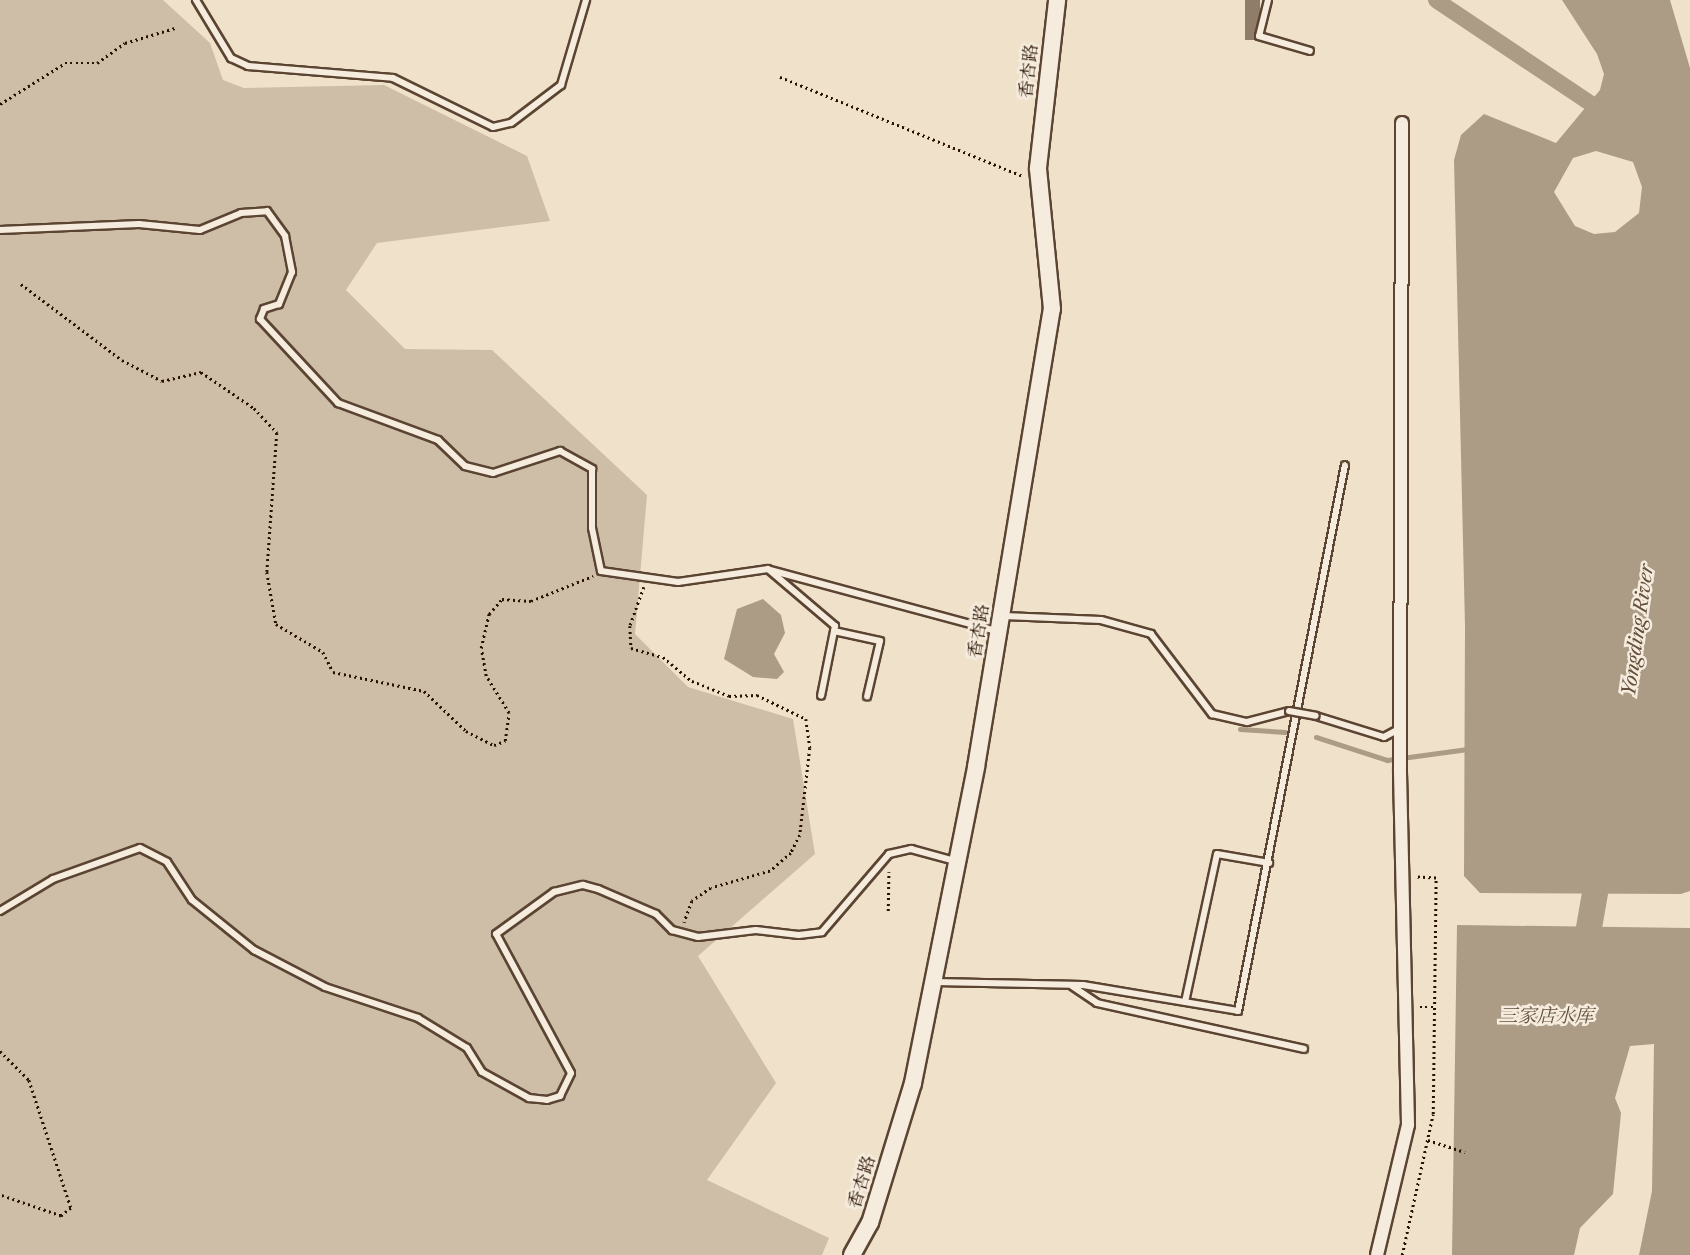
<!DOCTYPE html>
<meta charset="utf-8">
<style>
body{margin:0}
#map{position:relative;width:1690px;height:1255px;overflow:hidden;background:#f0e2ca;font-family:"Libre Caslon Text","Noto Serif SC",serif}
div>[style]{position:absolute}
.green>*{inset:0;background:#cebea8}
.water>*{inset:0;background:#ac9b85}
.stream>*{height:4.5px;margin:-2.25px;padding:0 2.25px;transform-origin:2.25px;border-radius:2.25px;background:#ac9b85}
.canal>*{height:16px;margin:-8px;padding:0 8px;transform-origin:8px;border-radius:8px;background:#ac9b85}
.river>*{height:26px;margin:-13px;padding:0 13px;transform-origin:13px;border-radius:13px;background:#ac9b85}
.building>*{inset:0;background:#907d69;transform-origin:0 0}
.path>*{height:2.5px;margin-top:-1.25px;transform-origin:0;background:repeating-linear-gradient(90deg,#291000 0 2px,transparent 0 5.5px)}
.roads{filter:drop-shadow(2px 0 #5b4432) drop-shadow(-2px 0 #5b4432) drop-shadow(0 2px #5b4432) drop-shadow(0 -2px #5b4432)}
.lane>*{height:6px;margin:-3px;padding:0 3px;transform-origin:3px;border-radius:3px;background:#f5ecdd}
.street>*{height:12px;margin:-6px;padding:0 6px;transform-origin:6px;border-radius:6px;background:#f5ecdd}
.secondary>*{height:16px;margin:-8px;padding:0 8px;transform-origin:8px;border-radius:8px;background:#f5ecdd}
.bridges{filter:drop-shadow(2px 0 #5b4432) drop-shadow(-2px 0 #5b4432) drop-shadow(0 2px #5b4432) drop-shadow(0 -2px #5b4432)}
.lane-bridge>*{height:6px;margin:-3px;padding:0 3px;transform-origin:3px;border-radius:3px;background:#f5ecdd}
span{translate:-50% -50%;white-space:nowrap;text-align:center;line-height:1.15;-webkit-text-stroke:5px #f5ecdd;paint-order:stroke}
.street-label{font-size:18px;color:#291000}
.water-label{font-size:19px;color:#644f3c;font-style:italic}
</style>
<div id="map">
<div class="green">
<div style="clip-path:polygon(0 0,163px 0,210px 43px,223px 80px,244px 88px,384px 85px,527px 156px,550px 221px,377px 243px,346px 290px,405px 349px,492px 350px,647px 495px,635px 634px,688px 687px,793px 719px,815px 854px,698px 956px,776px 1083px,707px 1180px,829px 1238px,822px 1255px,0 1255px)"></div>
</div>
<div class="water">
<div style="clip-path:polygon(evenodd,1562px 0,1670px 0,1690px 68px,1690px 891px,1681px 894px,1480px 893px,1464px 876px,1465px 626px,1454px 160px,1461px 135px,1484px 114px,1556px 143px,1600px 90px,1604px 74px,1597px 54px,1562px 0,1596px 151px,1633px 162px,1642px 187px,1639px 213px,1615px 232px,1594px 234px,1575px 226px,1554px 192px,1573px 158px,1596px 151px)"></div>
<div style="clip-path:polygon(763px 599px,781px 615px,785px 633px,774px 654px,784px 672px,777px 679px,753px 677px,724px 659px,737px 609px)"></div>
<div style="clip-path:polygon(1457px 925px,1690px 928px,1690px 1255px,1639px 1255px,1652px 1191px,1654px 1044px,1630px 1046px,1615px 1098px,1621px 1113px,1613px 1194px,1580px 1228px,1574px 1255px,1452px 1255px)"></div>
</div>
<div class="stream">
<div style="left:1240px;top:729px;width:45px;rotate:3.8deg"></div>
<div style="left:1316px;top:737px;width:75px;rotate:17.9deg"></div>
<div style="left:1387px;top:760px;width:81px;rotate:-7.8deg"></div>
</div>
<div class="canal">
<div style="left:1436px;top:0;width:207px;rotate:33.8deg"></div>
</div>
<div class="river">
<div style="left:1583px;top:962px;width:105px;rotate:-80.1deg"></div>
</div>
<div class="building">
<div style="left:1245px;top:0;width:15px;height:40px"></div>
</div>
<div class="path">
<div style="left:780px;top:77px;width:262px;rotate:22.2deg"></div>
<div style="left:0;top:104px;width:77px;rotate:-32.2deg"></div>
<div style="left:65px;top:63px;width:32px"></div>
<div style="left:97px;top:63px;width:34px;rotate:-36deg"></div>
<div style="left:125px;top:43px;width:52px;rotate:-16.7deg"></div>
<div style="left:21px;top:284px;width:126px;rotate:37deg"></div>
<div style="left:122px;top:360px;width:45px;rotate:27.7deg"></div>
<div style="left:162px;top:381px;width:40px;rotate:-13deg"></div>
<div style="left:201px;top:372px;width:64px;rotate:34.2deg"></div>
<div style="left:254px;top:408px;width:34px;rotate:47deg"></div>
<div style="left:277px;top:433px;width:139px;rotate:94.1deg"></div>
<div style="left:267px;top:572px;width:53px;rotate:80.2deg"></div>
<div style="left:276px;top:624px;width:55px;rotate:30.8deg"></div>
<div style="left:323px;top:652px;width:22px;rotate:63deg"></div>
<div style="left:333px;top:672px;width:93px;rotate:11.8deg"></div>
<div style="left:424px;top:691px;width:58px;rotate:43.6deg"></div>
<div style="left:466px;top:731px;width:31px;rotate:27deg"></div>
<div style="left:494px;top:745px;width:12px;rotate:-20deg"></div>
<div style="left:505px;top:741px;width:28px;rotate:-82deg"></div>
<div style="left:509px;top:713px;width:44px;rotate:-121.9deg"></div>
<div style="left:486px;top:676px;width:28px;rotate:-100deg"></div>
<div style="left:481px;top:648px;width:35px;rotate:-77deg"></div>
<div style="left:489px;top:614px;width:20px;rotate:-49deg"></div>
<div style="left:502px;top:599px;width:29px;rotate:4deg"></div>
<div style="left:531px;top:601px;width:67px;rotate:-22deg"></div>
<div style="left:644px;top:587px;width:41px;rotate:109.7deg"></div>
<div style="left:630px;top:626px;width:22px;rotate:87deg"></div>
<div style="left:631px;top:648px;width:33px;rotate:16deg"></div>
<div style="left:663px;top:657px;width:38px;rotate:40deg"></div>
<div style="left:692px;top:681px;width:40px;rotate:22deg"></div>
<div style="left:729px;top:696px;width:28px;rotate:-2deg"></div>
<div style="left:757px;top:695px;width:55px;rotate:26.1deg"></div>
<div style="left:806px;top:719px;width:29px;rotate:82deg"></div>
<div style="left:810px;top:748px;width:88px;rotate:96.6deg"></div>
<div style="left:800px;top:835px;width:20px;rotate:117deg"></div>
<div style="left:791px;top:853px;width:28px;rotate:139deg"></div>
<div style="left:770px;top:871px;width:61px;rotate:163.9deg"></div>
<div style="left:711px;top:888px;width:23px;rotate:146deg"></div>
<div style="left:692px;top:901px;width:23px;rotate:110deg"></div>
<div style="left:888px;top:911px;width:39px;rotate:-89deg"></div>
<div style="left:1420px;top:1007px;width:14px"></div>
<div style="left:0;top:1051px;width:41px;rotate:45deg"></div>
<div style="left:29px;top:1080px;width:135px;rotate:71.8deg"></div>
<div style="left:71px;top:1208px;width:13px;rotate:141deg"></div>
<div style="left:61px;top:1216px;width:65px;rotate:-161deg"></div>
<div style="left:1428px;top:1140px;width:39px;rotate:18deg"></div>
<div style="left:1402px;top:1255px;width:144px;rotate:-77.6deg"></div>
<div style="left:1433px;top:1114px;width:236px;rotate:-89.3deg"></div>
<div style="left:1436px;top:878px;width:19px;rotate:-177deg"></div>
</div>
<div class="roads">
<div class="lane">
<div style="left:196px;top:0;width:68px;rotate:58.9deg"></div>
<div style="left:231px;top:58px;width:19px;rotate:25deg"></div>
<div style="left:248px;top:66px;width:145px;rotate:4.7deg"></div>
<div style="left:393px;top:78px;width:111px;rotate:26.1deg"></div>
<div style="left:493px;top:127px;width:18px;rotate:-13deg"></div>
<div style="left:511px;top:123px;width:63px;rotate:-37.2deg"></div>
<div style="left:561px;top:85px;width:89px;rotate:-73.6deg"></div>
<div style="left:1268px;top:0;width:37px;rotate:104deg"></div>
<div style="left:1259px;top:36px;width:53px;rotate:16.4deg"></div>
<div style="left:0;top:230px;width:139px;rotate:-2.5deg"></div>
<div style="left:139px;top:224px;width:61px;rotate:5.6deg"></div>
<div style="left:200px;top:230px;width:44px;rotate:-22.5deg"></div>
<div style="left:241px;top:213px;width:26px;rotate:-4deg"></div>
<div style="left:267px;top:211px;width:31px;rotate:54deg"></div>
<div style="left:285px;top:236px;width:37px;rotate:79deg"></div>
<div style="left:292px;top:272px;width:35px;rotate:112deg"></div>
<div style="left:279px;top:304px;width:16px;rotate:162deg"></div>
<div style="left:264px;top:309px;width:11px;rotate:112deg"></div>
<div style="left:260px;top:319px;width:115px;rotate:47.1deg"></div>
<div style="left:338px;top:403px;width:107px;rotate:20.3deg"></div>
<div style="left:438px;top:440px;width:37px;rotate:44deg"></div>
<div style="left:465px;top:466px;width:29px;rotate:14deg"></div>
<div style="left:493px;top:473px;width:71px;rotate:-18.2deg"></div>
<div style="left:560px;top:451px;width:37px;rotate:29deg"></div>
<div style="left:592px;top:469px;width:59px;rotate:90deg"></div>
<div style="left:592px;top:528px;width:44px;rotate:78.2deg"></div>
<div style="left:601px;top:571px;width:78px;rotate:8.1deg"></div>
<div style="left:678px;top:582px;width:91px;rotate:-8.2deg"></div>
<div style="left:768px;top:569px;width:88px;rotate:40.4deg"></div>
<div style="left:835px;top:626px;width:71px;rotate:101.3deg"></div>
<div style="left:770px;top:570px;width:234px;rotate:15.1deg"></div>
<div style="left:1004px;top:616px;width:97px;rotate:2.4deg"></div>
<div style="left:1101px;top:620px;width:52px;rotate:15.6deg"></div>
<div style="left:1151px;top:634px;width:101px;rotate:52.7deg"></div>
<div style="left:1212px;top:714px;width:36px;rotate:13deg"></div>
<div style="left:1247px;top:722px;width:43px;rotate:-14.7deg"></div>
<div style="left:834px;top:631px;width:47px;rotate:12.3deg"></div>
<div style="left:880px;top:641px;width:57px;rotate:103.1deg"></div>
<div style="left:1316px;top:716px;width:71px;rotate:17.2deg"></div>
<div style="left:1384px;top:737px;width:17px;rotate:-28deg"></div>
<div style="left:0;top:911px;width:62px;rotate:-31.1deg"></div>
<div style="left:53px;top:879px;width:92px;rotate:-19.6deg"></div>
<div style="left:140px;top:848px;width:30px;rotate:27deg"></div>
<div style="left:167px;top:862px;width:45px;rotate:56.7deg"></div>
<div style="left:192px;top:900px;width:80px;rotate:38.9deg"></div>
<div style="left:254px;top:950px;width:80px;rotate:27.5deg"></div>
<div style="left:325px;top:987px;width:98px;rotate:18.4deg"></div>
<div style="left:418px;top:1018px;width:57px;rotate:31.5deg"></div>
<div style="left:467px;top:1048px;width:28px;rotate:58deg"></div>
<div style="left:482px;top:1072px;width:54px;rotate:29deg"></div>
<div style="left:529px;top:1098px;width:18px;rotate:6deg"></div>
<div style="left:547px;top:1100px;width:14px;rotate:-17deg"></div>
<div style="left:560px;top:1096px;width:25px;rotate:-64deg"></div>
<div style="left:571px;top:1073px;width:158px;rotate:-118.3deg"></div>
<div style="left:496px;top:934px;width:72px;rotate:-35.9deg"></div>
<div style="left:554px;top:892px;width:30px;rotate:-14deg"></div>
<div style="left:583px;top:885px;width:16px;rotate:15deg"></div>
<div style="left:598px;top:889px;width:63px;rotate:23.3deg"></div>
<div style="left:656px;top:914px;width:23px;rotate:45deg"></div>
<div style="left:672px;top:930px;width:27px;rotate:15deg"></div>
<div style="left:698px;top:937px;width:58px;rotate:-6.9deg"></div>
<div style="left:756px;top:930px;width:43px;rotate:6.6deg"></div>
<div style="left:799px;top:935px;width:23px;rotate:-7deg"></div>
<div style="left:822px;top:932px;width:103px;rotate:-49.3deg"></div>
<div style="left:889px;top:854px;width:23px;rotate:-13deg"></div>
<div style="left:911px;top:849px;width:46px;rotate:15.3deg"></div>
<div style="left:935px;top:982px;width:148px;rotate:1.2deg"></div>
<div style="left:1083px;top:985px;width:157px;rotate:9.5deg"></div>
<div style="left:1238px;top:1011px;width:556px;rotate:-78.91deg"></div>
<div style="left:1072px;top:986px;width:30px;rotate:34deg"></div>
<div style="left:1097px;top:1003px;width:212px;rotate:12.5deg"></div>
<div style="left:1185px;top:1002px;width:151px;rotate:-77.8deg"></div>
<div style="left:1217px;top:854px;width:53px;rotate:9.8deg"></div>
</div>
<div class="street">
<div style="left:1377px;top:1255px;width:134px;rotate:-76.6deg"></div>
<div style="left:1408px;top:1125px;width:356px;rotate:-91.3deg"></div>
<div style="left:1400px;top:769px;width:646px;rotate:-89.82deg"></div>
</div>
<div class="secondary">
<div style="left:852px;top:1255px;width:37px;rotate:-61deg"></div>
<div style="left:870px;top:1223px;width:146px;rotate:-72.9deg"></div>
<div style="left:913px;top:1083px;width:322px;rotate:-78.7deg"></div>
<div style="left:976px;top:767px;width:464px;rotate:-80.6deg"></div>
<div style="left:1052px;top:309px;width:142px;rotate:-95.7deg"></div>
<div style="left:1038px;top:168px;width:169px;rotate:-83.5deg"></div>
</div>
</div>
<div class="bridges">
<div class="lane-bridge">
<div style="left:1289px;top:711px;width:27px;rotate:10deg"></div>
</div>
</div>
<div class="street-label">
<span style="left:1029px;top:71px;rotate:-84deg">香杏路</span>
<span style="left:979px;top:631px;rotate:-81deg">香杏路</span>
<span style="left:862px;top:1182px;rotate:-73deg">香杏路</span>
</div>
<div class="water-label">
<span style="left:1638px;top:630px;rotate:-82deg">Yongding River</span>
<span style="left:1546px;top:1016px">三家店水库</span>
</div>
</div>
